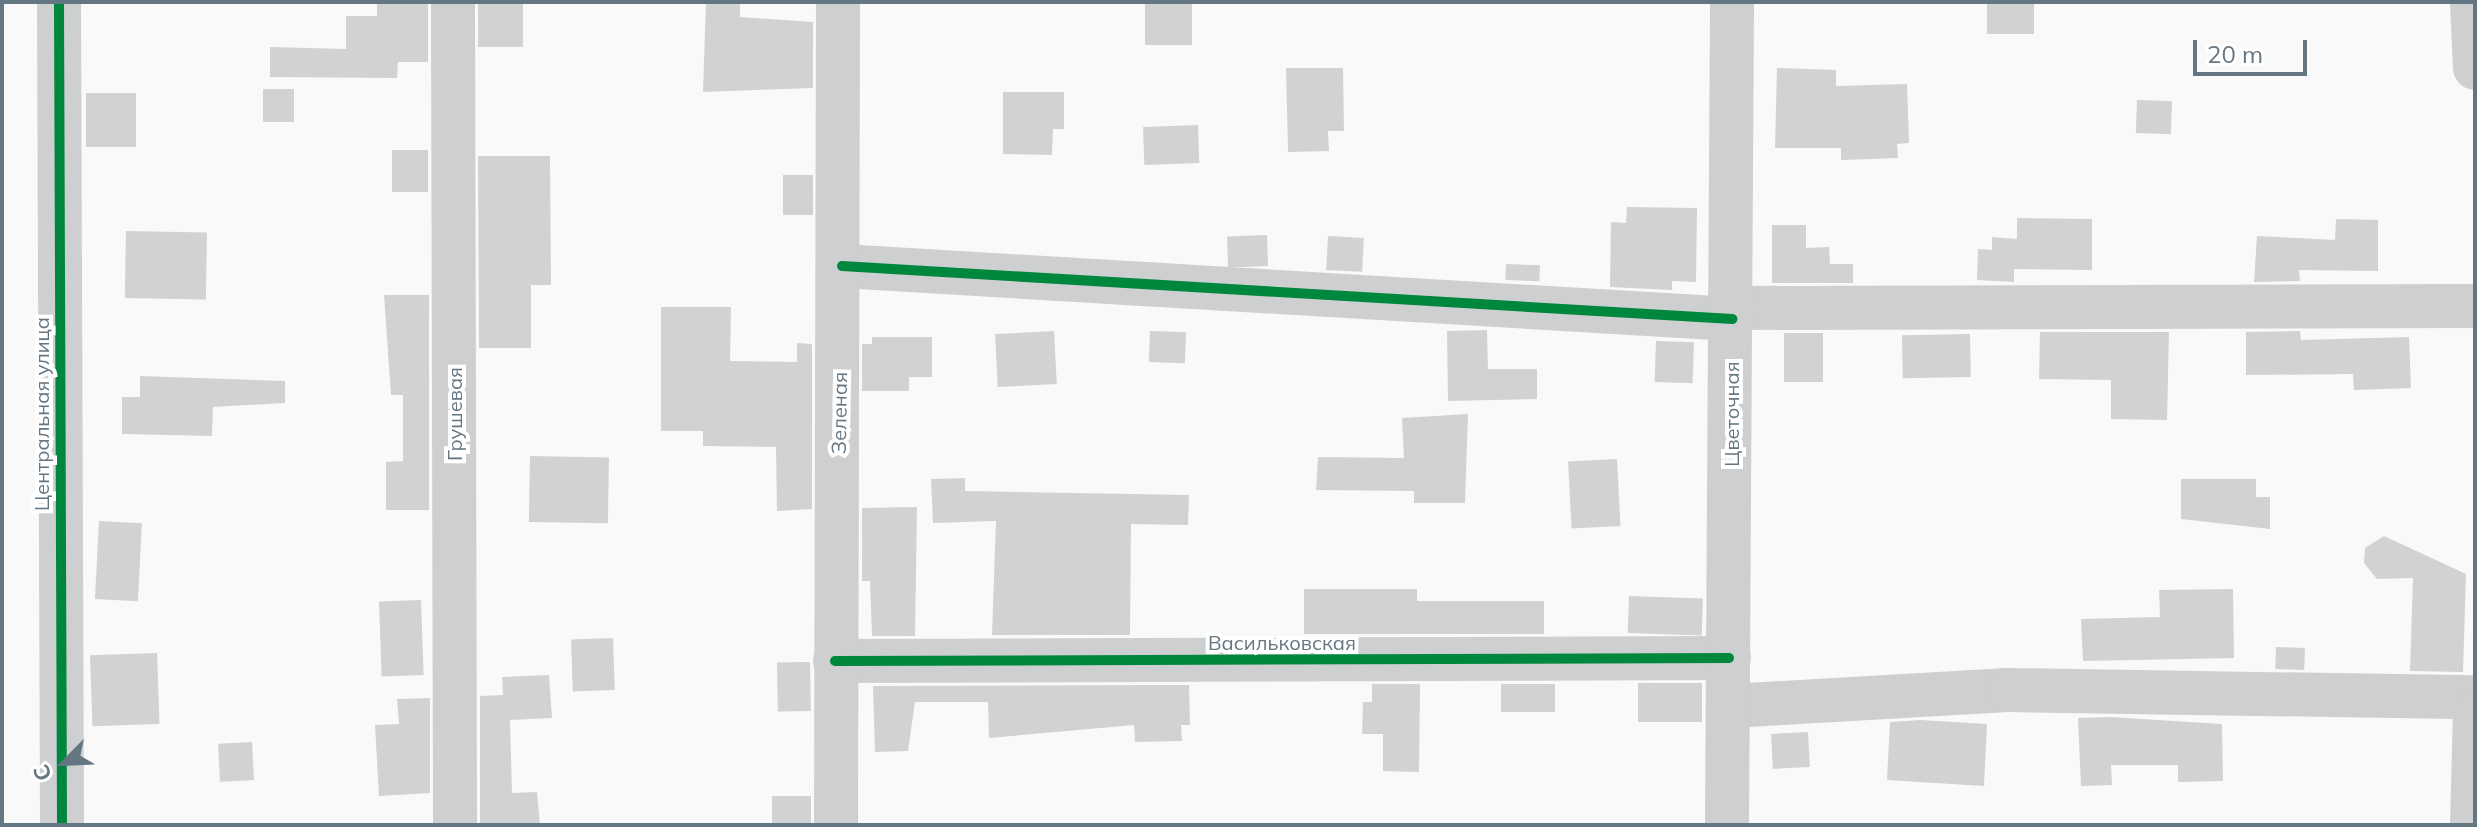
<!DOCTYPE html>
<meta charset="utf-8">
<style>
body{margin:0}
#map{position:relative;width:2477px;height:827px;overflow:hidden;background:#f9f9f9;font-family:Mulish,sans-serif}
div>[style]{position:absolute}
.building>*{inset:0;background:#d0d2d3;transform-origin:0 0}
.minor>*{height:44px;margin:-22px;padding:0 22px;transform-origin:22px;border-radius:22px;background:#cecfd0}
.cycleway>*{height:10px;margin:-5px;padding:0 5px;transform-origin:5px;border-radius:5px;background:#00873e}
span{translate:-50% -50%;white-space:nowrap;text-align:center;line-height:1.15;-webkit-text-stroke:8px #fff;paint-order:stroke}
.street-label{font-size:20px;color:#657683}
.frame{position:absolute;inset:0;border:4px solid #657683;pointer-events:none}
.north{position:absolute;left:24px;top:723px;width:80px;height:80px;-webkit-text-stroke:6px #fff;paint-order:stroke;rotate:246deg;font-size:22px;font-weight:700;line-height:32px;text-align:center;color:#657683}
.north::after{content:'';display:block;margin:auto;width:28px;height:36px;background:#657683;clip-path:polygon(50% 0,100% 100%,50% 72%,0 100%)}
.scale{position:absolute;left:2193px;top:40px;width:114px;height:36px;box-sizing:border-box;border:4px solid #657683;border-top:0;padding-left:10px;font-size:24px;line-height:28px;white-space:nowrap;color:#657683;-webkit-text-stroke:6px #fff;paint-order:stroke}
</style>
<div id="map">
<div class="building">
<div style="clip-path:polygon(377px 2px,428px 2px,428px 62px,398px 62px,397px 78px,270px 77px,270px 47px,346px 49px,346px 16px,377px 16px)"></div>
<div style="left:478px;top:2px;width:45px;height:45px"></div>
<div style="clip-path:polygon(706px 2px,740px 2px,740px 17px,813px 22px,813px 88px,703px 92px)"></div>
<div style="left:1145px;top:2px;width:47px;height:43px"></div>
<div style="left:1987px;top:2px;width:47px;height:32px"></div>
<div style="clip-path:polygon(1286px 68px,1343px 68px,1344px 131px,1328px 131px,1329px 151px,1288px 152px)"></div>
<div style="clip-path:polygon(1777px 68px,1836px 70px,1836px 86px,1907px 84px,1909px 143px,1897px 144px,1898px 158px,1841px 160px,1841px 148px,1775px 148px)"></div>
<div style="left:263px;top:89px;width:31px;height:33px"></div>
<div style="clip-path:polygon(1003px 92px,1064px 92px,1064px 129px,1053px 129px,1052px 155px,1003px 154px)"></div>
<div style="left:86px;top:93px;width:50px;height:54px"></div>
<div style="left:2137px;top:100px;width:35px;height:33px;rotate:2deg"></div>
<div style="left:1198px;top:125px;width:38px;height:55px;rotate:88deg"></div>
<div style="left:392px;top:150px;width:36px;height:42px"></div>
<div style="clip-path:polygon(478px 156px,550px 156px,551px 285px,531px 285px,531px 348px,479px 348px)"></div>
<div style="left:783px;top:175px;width:30px;height:40px"></div>
<div style="clip-path:polygon(1627px 207px,1697px 208px,1696px 282px,1672px 281px,1672px 290px,1610px 287px,1611px 222px,1626px 223px)"></div>
<div style="clip-path:polygon(2017px 218px,2092px 219px,2092px 270px,2014px 269px,2014px 282px,1977px 280px,1978px 249px,1992px 250px,1992px 237px,2017px 239px)"></div>
<div style="clip-path:polygon(2336px 219px,2378px 220px,2378px 271px,2299px 270px,2300px 281px,2254px 282px,2257px 236px,2335px 240px)"></div>
<div style="clip-path:polygon(1772px 225px,1806px 225px,1806px 248px,1829px 247px,1830px 264px,1853px 264px,1853px 283px,1772px 283px)"></div>
<div style="left:126px;top:231px;width:81px;height:67px;rotate:1deg"></div>
<div style="left:1267px;top:235px;width:31px;height:40px;rotate:88deg"></div>
<div style="left:1328px;top:236px;width:36px;height:34px;rotate:3deg"></div>
<div style="left:1506px;top:264px;width:34px;height:16px;rotate:2deg"></div>
<div style="clip-path:polygon(384px 295px,429px 295px,429px 510px,386px 510px,386px 462px,403px 461px,403px 395px,391px 395px)"></div>
<div style="clip-path:polygon(661px 307px,731px 307px,730px 361px,797px 362px,797px 343px,812px 344px,812px 509px,777px 511px,776px 447px,703px 446px,703px 431px,661px 431px)"></div>
<div style="clip-path:polygon(1487px 330px,1488px 369px,1537px 369px,1537px 399px,1448px 401px,1447px 331px)"></div>
<div style="left:1054px;top:331px;width:53px;height:59px;rotate:87deg"></div>
<div style="left:1150px;top:331px;width:36px;height:31px;rotate:2deg"></div>
<div style="clip-path:polygon(2300px 331px,2301px 340px,2409px 337px,2411px 388px,2354px 390px,2353px 374px,2246px 375px,2246px 332px)"></div>
<div style="clip-path:polygon(2040px 332px,2169px 332px,2167px 420px,2111px 419px,2111px 380px,2039px 379px)"></div>
<div style="left:1784px;top:333px;width:39px;height:49px"></div>
<div style="left:1970px;top:334px;width:43px;height:68px;rotate:89deg"></div>
<div style="clip-path:polygon(872px 337px,932px 337px,932px 377px,909px 377px,909px 391px,862px 391px,862px 344px,872px 344px)"></div>
<div style="left:1656px;top:341px;width:38px;height:41px;rotate:2deg"></div>
<div style="clip-path:polygon(140px 376px,285px 381px,285px 403px,213px 407px,212px 436px,122px 434px,122px 397px,140px 397px)"></div>
<div style="clip-path:polygon(1468px 414px,1465px 503px,1414px 503px,1414px 491px,1316px 490px,1318px 457px,1404px 458px,1402px 418px)"></div>
<div style="left:530px;top:456px;width:79px;height:66px;rotate:1deg"></div>
<div style="left:1617px;top:459px;width:67px;height:49px;rotate:87deg"></div>
<div style="clip-path:polygon(965px 478px,965px 491px,1189px 495px,1188px 525px,1131px 524px,1130px 635px,992px 635px,996px 521px,933px 523px,931px 479px)"></div>
<div style="clip-path:polygon(2181px 479px,2256px 479px,2256px 497px,2270px 497px,2270px 529px,2181px 519px)"></div>
<div style="clip-path:polygon(917px 507px,915px 636px,872px 636px,870px 581px,862px 581px,862px 508px)"></div>
<div style="left:99px;top:521px;width:43px;height:78px;rotate:3deg"></div>
<div style="clip-path:polygon(2384px 536px,2466px 574px,2463px 672px,2410px 671px,2413px 578px,2377px 579px,2364px 563px,2365px 548px)"></div>
<div style="clip-path:polygon(1304px 589px,1417px 589px,1417px 601px,1544px 601px,1544px 634px,1304px 634px)"></div>
<div style="clip-path:polygon(2233px 589px,2234px 658px,2083px 661px,2081px 619px,2160px 617px,2159px 590px)"></div>
<div style="left:1629px;top:596px;width:74px;height:37px;rotate:2deg"></div>
<div style="left:421px;top:600px;width:75px;height:42px;rotate:88deg"></div>
<div style="left:613px;top:638px;width:52px;height:42px;rotate:88deg"></div>
<div style="left:2276px;top:647px;width:29px;height:22px;rotate:2deg"></div>
<div style="left:157px;top:653px;width:71px;height:67px;rotate:88deg"></div>
<div style="left:810px;top:662px;width:49px;height:33px;rotate:89deg"></div>
<div style="clip-path:polygon(549px 675px,552px 718px,510px 720px,512px 793px,537px 792px,540px 825px,480px 825px,480px 696px,503px 695px,502px 677px)"></div>
<div style="left:1638px;top:683px;width:64px;height:39px"></div>
<div style="clip-path:polygon(1372px 684px,1420px 684px,1419px 772px,1383px 771px,1383px 734px,1362px 734px,1363px 702px,1372px 702px)"></div>
<div style="left:1501px;top:684px;width:54px;height:28px"></div>
<div style="clip-path:polygon(1189px 685px,1190px 725px,1181px 725px,1182px 741px,1135px 742px,1134px 725px,989px 738px,988px 702px,915px 702px,908px 751px,875px 752px,873px 686px)"></div>
<div style="clip-path:polygon(430px 698px,430px 793px,379px 796px,375px 725px,399px 724px,397px 699px)"></div>
<div style="clip-path:polygon(2109px 717px,2222px 724px,2223px 781px,2178px 782px,2178px 765px,2111px 765px,2112px 785px,2081px 786px,2078px 718px)"></div>
<div style="clip-path:polygon(1920px 720px,1987px 724px,1984px 786px,1887px 780px,1890px 722px)"></div>
<div style="left:1808px;top:732px;width:35px;height:37px;rotate:87deg"></div>
<div style="left:252px;top:742px;width:38px;height:34px;rotate:87deg"></div>
<div style="left:772px;top:796px;width:39px;height:29px"></div>
</div>
<div class="minor">
<div style="left:59px;top:2px;width:823px;rotate:89.79deg"></div>
<div style="left:453px;top:2px;width:823px;rotate:89.86deg"></div>
<div style="left:2472px;top:2px;width:66px;rotate:87.4deg"></div>
<div style="left:842px;top:266px;width:892px;rotate:3.41deg"></div>
<div style="left:1732px;top:308px;width:743px;rotate:-0.15deg"></div>
<div style="left:835px;top:661px;width:894px;rotate:-0.19deg"></div>
<div style="left:1730px;top:706px;width:278px;rotate:-3.3deg"></div>
<div style="left:2008px;top:690px;width:467px;rotate:0.9deg"></div>
<div style="left:836px;top:825px;width:823px;rotate:-89.86deg"></div>
<div style="left:1727px;top:825px;width:823px;rotate:-89.65deg"></div>
<div style="left:2472px;top:825px;width:115px;rotate:-88.5deg"></div>
</div>
<div class="cycleway">
<div style="left:59px;top:2px;width:823px;rotate:89.79deg"></div>
<div style="left:842px;top:266px;width:892px;rotate:3.41deg"></div>
<div style="left:835px;top:661px;width:894px;rotate:-0.19deg"></div>
</div>
<div class="street-label">
<span style="left:839px;top:413px;rotate:-89deg">Зеленая</span>
<span style="left:41px;top:414px;rotate:-90deg">Центральная улица</span>
<span style="left:454px;top:414px;rotate:-90deg">Грушевая</span>
<span style="left:1731px;top:414px;rotate:-90deg">Цветочная</span>
<span style="left:1282px;top:642px">Васильковская</span>
</div>
<div class="frame"></div>
<div class="north">С</div>
<div class="scale">20 m</div>
</div>
